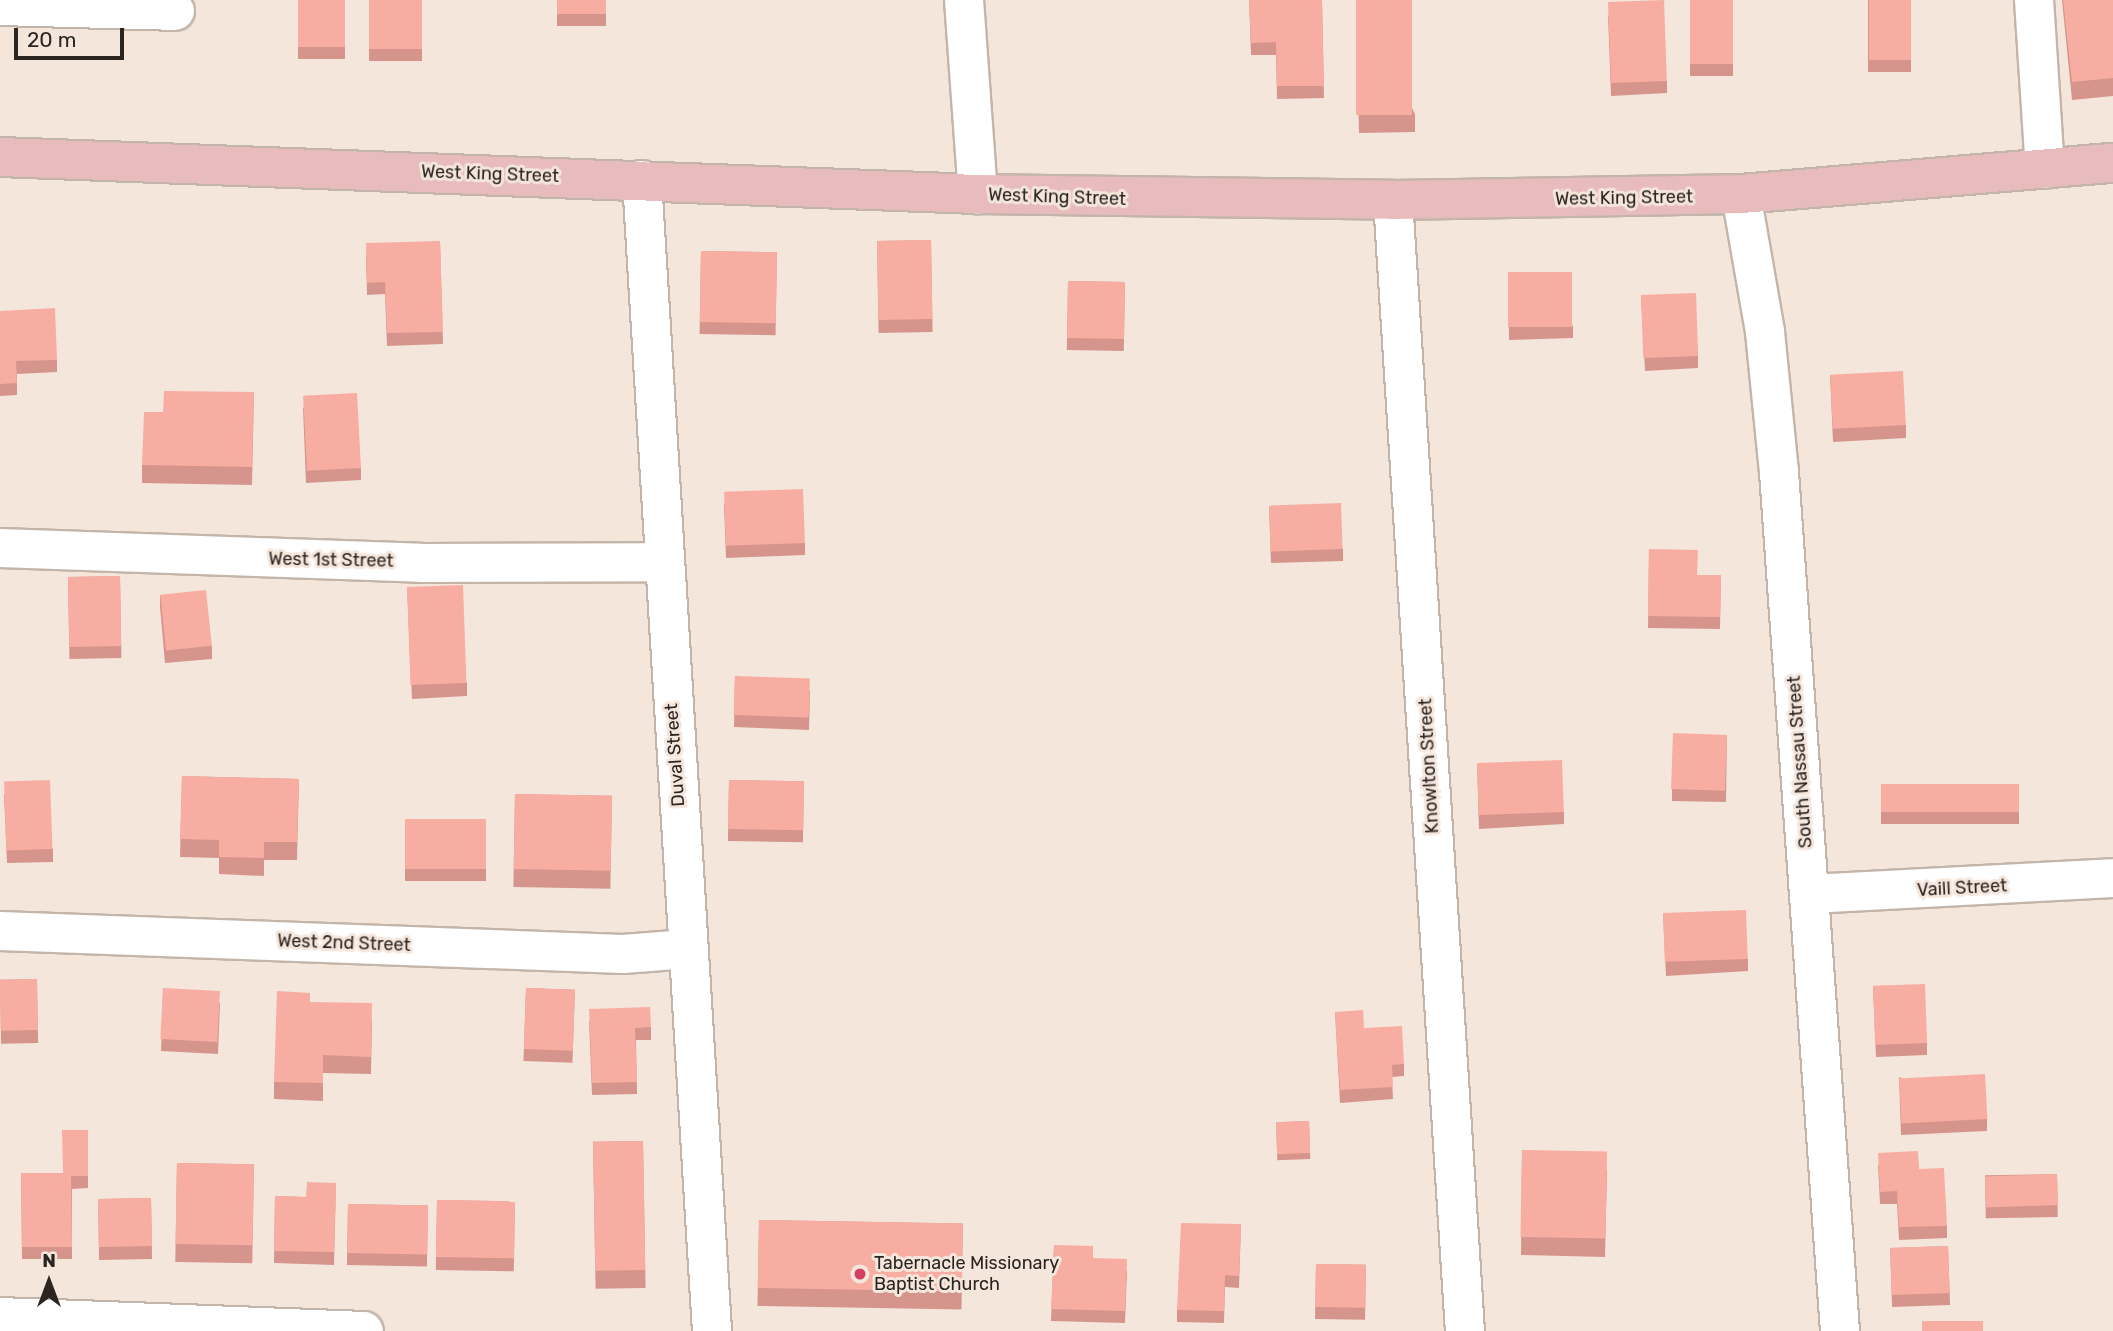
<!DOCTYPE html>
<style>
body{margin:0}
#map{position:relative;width:2113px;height:1331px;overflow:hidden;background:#f5e6dc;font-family:Rubik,sans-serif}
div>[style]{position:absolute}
.roads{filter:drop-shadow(2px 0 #c3b5aa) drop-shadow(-2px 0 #c3b5aa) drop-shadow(0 2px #c3b5aa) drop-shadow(0 -2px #c3b5aa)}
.minor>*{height:38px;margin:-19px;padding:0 19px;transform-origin:19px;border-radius:19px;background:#fff}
.major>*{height:38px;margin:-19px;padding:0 19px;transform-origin:19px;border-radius:19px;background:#e8bbbc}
.wall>*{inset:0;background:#d5958c;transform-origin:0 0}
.building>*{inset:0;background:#f8ada3;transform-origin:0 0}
.dots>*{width:19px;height:19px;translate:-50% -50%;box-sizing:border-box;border:4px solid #f5e6dc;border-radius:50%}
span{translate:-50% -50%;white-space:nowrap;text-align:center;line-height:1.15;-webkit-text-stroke:6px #f5e6dc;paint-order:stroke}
.street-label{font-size:18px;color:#2a2521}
.poi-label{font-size:18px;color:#2a2521}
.left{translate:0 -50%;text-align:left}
.north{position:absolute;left:14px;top:1247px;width:70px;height:70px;-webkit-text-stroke:5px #f5e6dc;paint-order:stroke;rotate:0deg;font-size:19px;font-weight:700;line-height:28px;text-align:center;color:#2a2521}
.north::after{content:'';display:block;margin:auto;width:24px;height:32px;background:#2a2521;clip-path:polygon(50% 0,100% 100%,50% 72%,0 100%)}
.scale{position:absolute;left:14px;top:28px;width:110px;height:32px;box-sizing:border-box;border:4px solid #2a2521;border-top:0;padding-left:9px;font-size:21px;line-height:24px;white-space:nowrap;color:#2a2521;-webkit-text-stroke:5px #f5e6dc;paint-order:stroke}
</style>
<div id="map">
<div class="roads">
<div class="minor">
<div style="left:964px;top:0;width:195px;rotate:85.9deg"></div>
<div style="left:2034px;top:0;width:169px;rotate:86.3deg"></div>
<div style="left:0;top:6px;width:175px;rotate:1.6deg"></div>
<div style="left:642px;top:180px;width:1153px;rotate:86.52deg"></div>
<div style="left:1741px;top:194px;width:140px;rotate:80.1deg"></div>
<div style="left:1765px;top:332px;width:141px;rotate:84.3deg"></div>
<div style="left:1779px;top:472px;width:861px;rotate:85.94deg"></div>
<div style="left:1393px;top:200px;width:1133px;rotate:86.36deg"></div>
<div style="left:0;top:548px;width:421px;rotate:2deg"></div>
<div style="left:421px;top:563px;width:241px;rotate:-0.2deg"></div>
<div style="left:1810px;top:894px;width:303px;rotate:-3deg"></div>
<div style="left:0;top:931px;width:623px;rotate:2.11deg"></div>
<div style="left:623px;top:954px;width:65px;rotate:-4.4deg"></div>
<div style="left:0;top:1317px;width:364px;rotate:2.2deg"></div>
</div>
<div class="major">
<div style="left:0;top:157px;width:979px;rotate:2.17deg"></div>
<div style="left:978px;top:194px;width:415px;rotate:0.8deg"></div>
<div style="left:1393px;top:200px;width:348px;rotate:-1deg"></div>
<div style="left:1741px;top:194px;width:373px;rotate:-4.8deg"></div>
</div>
</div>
<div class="wall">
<div style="left:298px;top:0;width:47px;height:59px"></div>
<div style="left:369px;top:0;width:53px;height:61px"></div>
<div style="left:557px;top:0;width:49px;height:26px"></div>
<div style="clip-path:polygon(1249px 0,1322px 0,1324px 98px,1277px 99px,1276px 55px,1251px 55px)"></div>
<div style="clip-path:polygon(1356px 0,1415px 114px,1415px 132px,1359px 133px)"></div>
<div style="left:1690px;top:0;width:43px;height:76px"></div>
<div style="left:1868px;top:0;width:43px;height:72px"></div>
<div style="clip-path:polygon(2062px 0,2113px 0,2113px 96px,2072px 100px)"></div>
<div style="clip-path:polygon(1608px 15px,1667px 81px,1667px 93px,1611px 96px)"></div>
<div style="left:931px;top:240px;width:92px;height:54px;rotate:89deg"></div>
<div style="clip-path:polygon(440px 241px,443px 344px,387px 346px,385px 294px,367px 295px,366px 255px)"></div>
<div style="left:701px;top:251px;width:76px;height:83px;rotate:1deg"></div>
<div style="clip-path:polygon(1508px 272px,1573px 326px,1573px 338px,1509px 340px)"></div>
<div style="left:1068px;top:281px;width:57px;height:69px;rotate:1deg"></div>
<div style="clip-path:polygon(1641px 296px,1698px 356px,1698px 368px,1645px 371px)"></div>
<div style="clip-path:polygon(0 311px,57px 360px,57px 372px,17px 374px,17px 395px,0 396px)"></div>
<div style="clip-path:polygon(1830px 375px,1906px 425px,1906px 438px,1833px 442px)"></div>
<div style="clip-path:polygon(254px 392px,252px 485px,142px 483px,142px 465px)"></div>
<div style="clip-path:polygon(303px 407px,361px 468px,361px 480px,306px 483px)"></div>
<div style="clip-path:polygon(724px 504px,805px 543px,805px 555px,726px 558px)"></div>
<div style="clip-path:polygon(1269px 506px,1343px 549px,1343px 561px,1271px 563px)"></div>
<div style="clip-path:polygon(1649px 549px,1697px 575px,1721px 575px,1720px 629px,1648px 628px)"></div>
<div style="left:120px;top:576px;width:82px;height:52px;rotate:89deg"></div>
<div style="clip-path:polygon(407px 587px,467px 683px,467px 696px,412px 699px)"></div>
<div style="clip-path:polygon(160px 595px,212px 646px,212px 659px,165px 663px,160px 607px)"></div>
<div style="clip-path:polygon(735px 676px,810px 691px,809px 730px,734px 727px)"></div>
<div style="clip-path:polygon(1727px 735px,1726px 802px,1672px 801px,1672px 789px)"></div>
<div style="clip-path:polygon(1477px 764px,1564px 812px,1564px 824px,1479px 829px)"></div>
<div style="clip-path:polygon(182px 776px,299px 779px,297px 860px,264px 860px,264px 876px,219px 874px,219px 858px,180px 857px)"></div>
<div style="left:729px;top:780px;width:75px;height:61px;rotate:1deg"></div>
<div style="left:2019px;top:784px;width:40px;height:138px;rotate:90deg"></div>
<div style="clip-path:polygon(4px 794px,53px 849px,53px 862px,7px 863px)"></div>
<div style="left:515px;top:794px;width:97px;height:93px;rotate:1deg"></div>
<div style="left:486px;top:819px;width:62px;height:81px;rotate:90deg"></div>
<div style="clip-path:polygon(1663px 913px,1748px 959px,1748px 971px,1666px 976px)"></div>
<div style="left:37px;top:979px;width:64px;height:37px;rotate:89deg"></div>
<div style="clip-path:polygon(1873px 986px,1927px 1043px,1927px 1055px,1876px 1057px)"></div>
<div style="clip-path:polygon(163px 988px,220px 1003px,218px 1054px,161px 1051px)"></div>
<div style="left:526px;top:988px;width:49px;height:73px;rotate:2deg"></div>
<div style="clip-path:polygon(310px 1002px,372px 1021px,371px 1074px,323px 1073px,323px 1101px,274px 1099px,274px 1082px)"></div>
<div style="clip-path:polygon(1335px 1012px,1364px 1028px,1404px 1064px,1404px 1076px,1392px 1077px,1393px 1099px,1340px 1103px)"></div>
<div style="clip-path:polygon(589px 1021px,651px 1027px,651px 1040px,636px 1040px,637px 1094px,592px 1095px)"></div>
<div style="clip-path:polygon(1899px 1077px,1987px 1119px,1987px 1131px,1901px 1135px)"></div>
<div style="left:1309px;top:1121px;width:38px;height:33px;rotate:88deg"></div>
<div style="clip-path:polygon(88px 1130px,88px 1188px,72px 1189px,72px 1259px,22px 1259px,21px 1173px,63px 1173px)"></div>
<div style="left:643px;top:1141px;width:147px;height:50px;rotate:89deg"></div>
<div style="clip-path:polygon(1522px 1150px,1607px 1170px,1605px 1257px,1521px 1255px)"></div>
<div style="left:177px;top:1163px;width:77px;height:99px;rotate:1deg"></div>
<div style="clip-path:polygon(1878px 1165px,1919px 1169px,1947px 1226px,1947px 1238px,1899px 1240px,1897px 1204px,1880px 1204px)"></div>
<div style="left:2057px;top:1174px;width:43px;height:72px;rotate:89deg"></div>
<div style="clip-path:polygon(336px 1183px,334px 1265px,274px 1263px,275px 1196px,306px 1197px)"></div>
<div style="left:151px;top:1198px;width:61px;height:53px;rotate:89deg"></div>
<div style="left:437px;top:1200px;width:78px;height:70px;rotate:1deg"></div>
<div style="left:348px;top:1204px;width:80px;height:61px;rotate:1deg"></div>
<div style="left:759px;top:1220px;width:204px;height:86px;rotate:1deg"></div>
<div style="clip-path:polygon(1241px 1224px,1239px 1288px,1225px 1287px,1224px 1323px,1177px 1322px,1177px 1310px)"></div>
<div style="clip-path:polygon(1054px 1245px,1093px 1258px,1127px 1271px,1125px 1323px,1051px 1321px)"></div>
<div style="left:1948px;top:1246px;width:59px;height:58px;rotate:88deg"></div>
<div style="left:1316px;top:1264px;width:50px;height:55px;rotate:1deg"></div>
</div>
<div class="building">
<div style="left:298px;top:0;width:47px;height:47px"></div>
<div style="left:369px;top:0;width:53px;height:49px"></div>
<div style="left:557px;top:0;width:49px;height:14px"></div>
<div style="clip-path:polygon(1249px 0,1322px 0,1324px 86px,1277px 86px,1276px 42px,1251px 43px)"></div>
<div style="left:1356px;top:0;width:56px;height:115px"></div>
<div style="left:1664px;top:0;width:81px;height:56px;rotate:88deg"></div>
<div style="left:1690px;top:0;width:43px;height:64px"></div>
<div style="left:1869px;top:0;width:42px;height:60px"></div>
<div style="clip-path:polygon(2063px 0,2113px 0,2113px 78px,2072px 82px)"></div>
<div style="left:931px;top:240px;width:79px;height:54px;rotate:89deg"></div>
<div style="clip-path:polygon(440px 241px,443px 332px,387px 333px,385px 282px,367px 283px,366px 243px)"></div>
<div style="left:701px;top:251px;width:76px;height:71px;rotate:1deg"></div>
<div style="left:1508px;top:272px;width:64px;height:55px"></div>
<div style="left:1068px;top:281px;width:57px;height:57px;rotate:1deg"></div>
<div style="left:1696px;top:293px;width:63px;height:55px;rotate:88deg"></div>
<div style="clip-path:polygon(55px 308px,57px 360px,16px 361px,17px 383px,0 384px,0 311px)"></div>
<div style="left:1903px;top:371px;width:54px;height:73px;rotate:87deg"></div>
<div style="clip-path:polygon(164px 391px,254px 392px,252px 467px,142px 465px,144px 412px,163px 412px)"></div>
<div style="left:357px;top:393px;width:75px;height:54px;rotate:87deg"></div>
<div style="left:803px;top:489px;width:54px;height:79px;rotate:88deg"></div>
<div style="left:1341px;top:503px;width:46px;height:72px;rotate:88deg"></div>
<div style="clip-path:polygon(1649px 549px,1698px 550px,1697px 575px,1721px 575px,1720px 617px,1648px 616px)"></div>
<div style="left:120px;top:576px;width:70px;height:52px;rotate:89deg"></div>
<div style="left:463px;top:585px;width:98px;height:56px;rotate:88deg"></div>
<div style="left:206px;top:590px;width:56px;height:46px;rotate:84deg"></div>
<div style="left:735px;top:676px;width:75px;height:39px;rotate:2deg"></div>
<div style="left:1673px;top:733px;width:54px;height:56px;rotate:2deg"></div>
<div style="left:1562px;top:760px;width:52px;height:85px;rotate:88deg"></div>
<div style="clip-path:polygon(182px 776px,299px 779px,297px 842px,264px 842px,264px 858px,219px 857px,219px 840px,180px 839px)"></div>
<div style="left:50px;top:780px;width:69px;height:46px;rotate:88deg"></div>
<div style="left:729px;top:780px;width:75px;height:49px;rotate:1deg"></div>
<div style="left:2019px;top:784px;width:28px;height:138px;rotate:90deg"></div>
<div style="left:515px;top:794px;width:97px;height:75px;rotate:1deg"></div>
<div style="left:486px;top:819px;width:50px;height:81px;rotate:90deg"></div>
<div style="left:1746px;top:910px;width:49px;height:83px;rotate:88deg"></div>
<div style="left:37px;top:979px;width:51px;height:37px;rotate:89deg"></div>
<div style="left:1925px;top:984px;width:59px;height:52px;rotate:88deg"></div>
<div style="left:163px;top:988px;width:57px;height:51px;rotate:3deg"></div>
<div style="left:526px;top:988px;width:49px;height:61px;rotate:2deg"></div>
<div style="clip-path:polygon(277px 991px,310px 993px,310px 1002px,372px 1003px,371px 1057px,323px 1055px,323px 1083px,274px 1082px)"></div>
<div style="clip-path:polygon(650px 1007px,651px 1027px,635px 1028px,637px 1082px,592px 1083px,589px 1009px)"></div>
<div style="clip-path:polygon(1363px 1010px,1364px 1028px,1402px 1026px,1404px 1064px,1392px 1065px,1393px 1087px,1340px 1090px,1335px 1012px)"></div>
<div style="left:1985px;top:1074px;width:45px;height:86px;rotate:87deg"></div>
<div style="left:1309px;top:1121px;width:32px;height:33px;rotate:88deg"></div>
<div style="clip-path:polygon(62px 1130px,88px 1130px,88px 1176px,71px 1176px,72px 1247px,22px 1247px,21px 1173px,63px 1173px)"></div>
<div style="left:643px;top:1141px;width:129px;height:50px;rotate:89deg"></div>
<div style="left:1522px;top:1150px;width:85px;height:87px;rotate:1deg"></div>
<div style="clip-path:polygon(1918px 1151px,1919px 1169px,1944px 1168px,1947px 1226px,1899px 1227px,1897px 1191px,1880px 1192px,1878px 1153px)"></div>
<div style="left:177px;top:1163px;width:77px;height:81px;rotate:1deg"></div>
<div style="left:2057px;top:1174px;width:31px;height:72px;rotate:88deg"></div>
<div style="clip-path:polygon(307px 1182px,336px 1183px,334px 1252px,274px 1251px,275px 1196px,306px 1197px)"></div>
<div style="left:151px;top:1198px;width:48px;height:53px;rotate:89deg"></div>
<div style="left:437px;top:1200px;width:78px;height:57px;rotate:1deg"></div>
<div style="left:348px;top:1204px;width:80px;height:49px;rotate:1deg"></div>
<div style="left:759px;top:1220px;width:204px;height:68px;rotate:1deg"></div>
<div style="clip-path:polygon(1181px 1223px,1241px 1224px,1239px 1276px,1225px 1275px,1224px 1311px,1177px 1310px)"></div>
<div style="clip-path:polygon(1054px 1245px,1093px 1246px,1093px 1258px,1127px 1259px,1125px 1311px,1051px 1309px)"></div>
<div style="left:1948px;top:1246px;width:47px;height:58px;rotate:88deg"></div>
<div style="left:1316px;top:1264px;width:50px;height:43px;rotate:1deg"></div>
<div style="left:1983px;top:1321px;width:10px;height:61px;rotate:90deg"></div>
</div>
<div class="dots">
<div style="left:860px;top:1274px;background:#d24260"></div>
</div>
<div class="street-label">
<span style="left:490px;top:174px;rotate:2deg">West King Street</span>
<span style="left:1057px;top:197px;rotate:2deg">West King Street</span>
<span style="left:1624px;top:198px;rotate:-1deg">West King Street</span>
<span style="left:331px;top:560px;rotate:1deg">West 1st Street</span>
<span style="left:675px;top:755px;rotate:-94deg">Duval Street</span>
<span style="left:1800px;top:762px;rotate:-94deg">South Nassau Street</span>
<span style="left:1429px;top:766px;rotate:-93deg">Knowlton Street</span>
<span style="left:1962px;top:888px;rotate:-3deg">Vaill Street</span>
<span style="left:344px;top:943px;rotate:2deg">West 2nd Street</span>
</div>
<div class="poi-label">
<span class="left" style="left:874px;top:1274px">Tabernacle Missionary<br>Baptist Church</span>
</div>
<div class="north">N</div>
<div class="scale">20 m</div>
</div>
